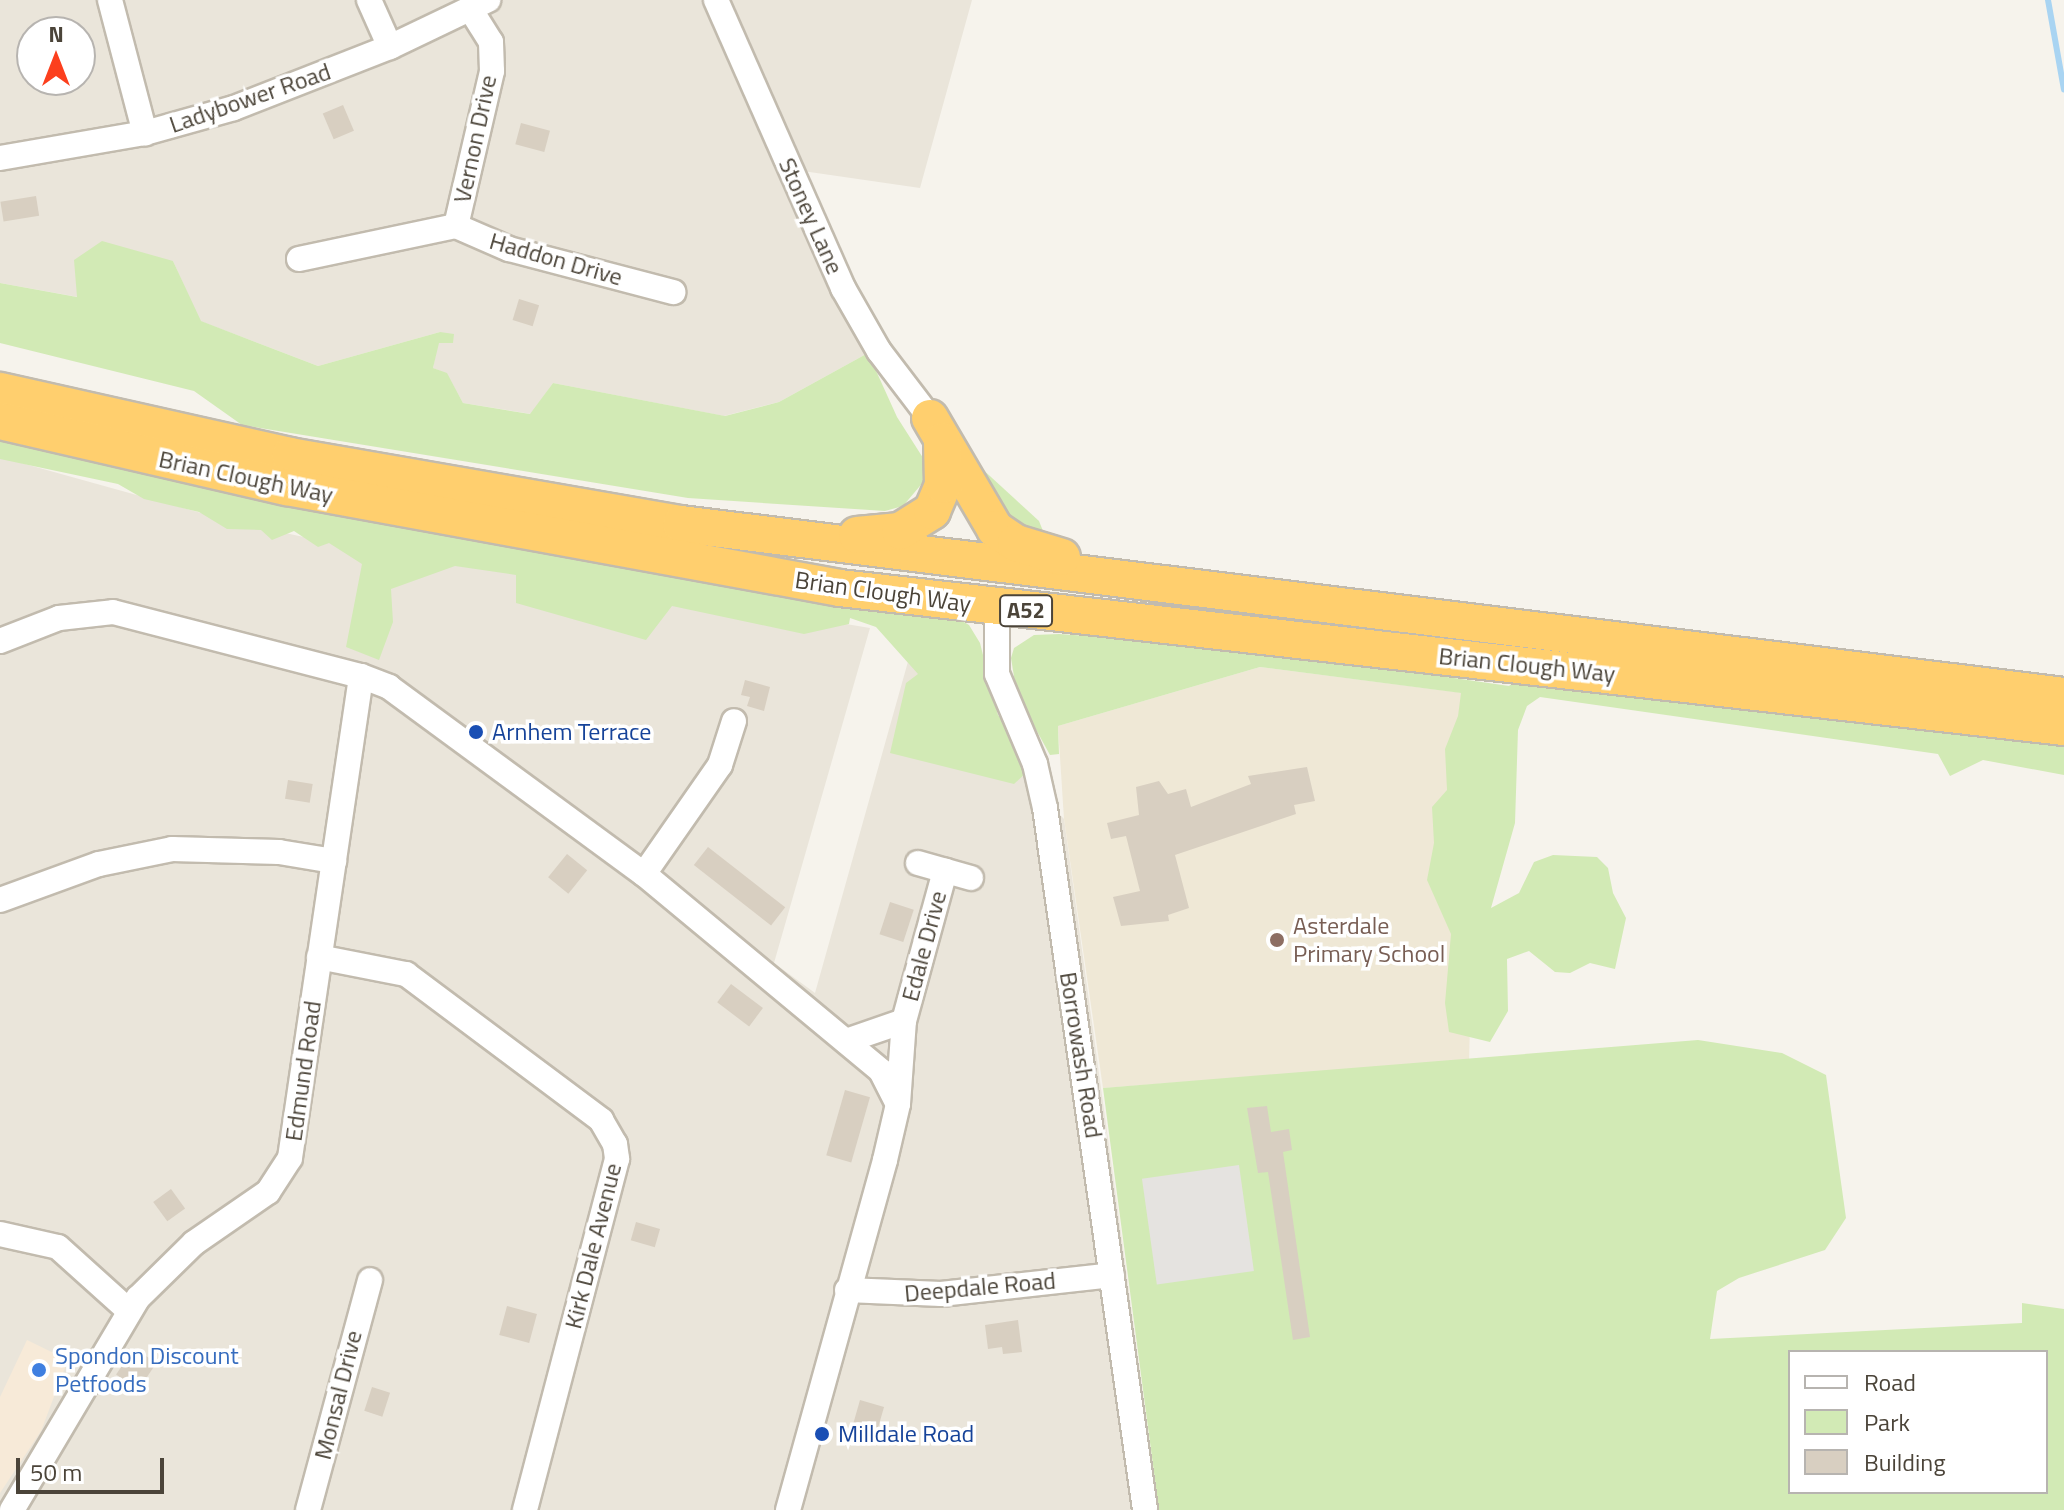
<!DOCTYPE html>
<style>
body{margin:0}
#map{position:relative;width:2064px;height:1510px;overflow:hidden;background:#f6f3ec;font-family:"Titillium Web",sans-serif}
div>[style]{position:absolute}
.residential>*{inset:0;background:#eae5da}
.commercial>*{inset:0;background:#f7ead8}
.education>*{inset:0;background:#efe8d6}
.green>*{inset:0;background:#d2eab5}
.parking>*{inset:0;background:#e5e3e0;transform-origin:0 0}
.stream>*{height:6px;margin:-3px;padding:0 3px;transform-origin:3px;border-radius:3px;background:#a9d4f2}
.building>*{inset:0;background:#d8cfc1;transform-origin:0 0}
.roads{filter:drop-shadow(2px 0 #c2bbae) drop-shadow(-2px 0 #c2bbae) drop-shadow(0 2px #c2bbae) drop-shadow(0 -2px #c2bbae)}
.minor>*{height:24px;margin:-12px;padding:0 12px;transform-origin:12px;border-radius:12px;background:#fff}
.highway>*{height:36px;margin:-18px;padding:0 18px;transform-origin:18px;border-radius:18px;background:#ffcf6e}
.dots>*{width:22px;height:22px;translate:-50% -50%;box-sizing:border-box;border:4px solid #fff;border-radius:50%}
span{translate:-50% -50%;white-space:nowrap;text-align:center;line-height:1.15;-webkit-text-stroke:7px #fff;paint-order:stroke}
.shield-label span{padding:2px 6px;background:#fff;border:2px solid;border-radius:6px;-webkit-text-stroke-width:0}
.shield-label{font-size:22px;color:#4b4439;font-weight:700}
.street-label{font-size:24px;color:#4b4439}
.transit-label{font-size:24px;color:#164399}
.left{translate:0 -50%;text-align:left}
.education-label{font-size:24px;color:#785e54}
.shop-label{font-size:24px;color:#366cbe}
.legend{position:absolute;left:1788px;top:1350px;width:260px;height:144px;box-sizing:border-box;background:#fff;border:2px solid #b7b4b0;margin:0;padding:10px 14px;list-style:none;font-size:24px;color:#4b4439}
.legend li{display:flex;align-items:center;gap:16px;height:40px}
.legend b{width:40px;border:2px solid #b7b4b0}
.north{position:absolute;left:16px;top:16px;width:80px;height:80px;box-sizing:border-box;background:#fff;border:2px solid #b7b4b0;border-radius:50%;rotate:0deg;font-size:22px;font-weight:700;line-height:32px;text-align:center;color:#4b4439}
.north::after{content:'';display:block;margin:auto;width:28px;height:36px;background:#fc3f1d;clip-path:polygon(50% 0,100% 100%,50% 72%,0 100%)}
.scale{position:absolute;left:16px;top:1458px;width:148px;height:36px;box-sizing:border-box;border:4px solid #4b4439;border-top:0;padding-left:10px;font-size:24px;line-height:28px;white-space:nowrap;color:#4b4439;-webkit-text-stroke:6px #fff;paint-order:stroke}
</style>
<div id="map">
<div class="residential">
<div style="clip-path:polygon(evenodd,0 0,972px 0,920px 188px,782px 168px,868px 353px,779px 402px,724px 416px,553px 383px,531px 414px,463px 403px,447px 374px,433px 368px,440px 332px,318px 366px,200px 321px,173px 261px,78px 297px,0 283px,0 0,32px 32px,80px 32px,80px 80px,32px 80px,32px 32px)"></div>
<div style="clip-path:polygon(0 457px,230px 521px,396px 557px,594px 582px,870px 628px,774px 963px,815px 993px,909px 658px,1064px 819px,1159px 1510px,0 1510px)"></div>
</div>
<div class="commercial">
<div style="clip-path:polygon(27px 1340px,68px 1360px,41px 1431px,0 1493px,0 1397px)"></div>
</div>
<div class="education">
<div style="clip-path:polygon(1260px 667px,1479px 695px,1469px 1061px,1103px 1088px,1064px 819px,1058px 726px)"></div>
</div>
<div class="green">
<div style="clip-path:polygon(102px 241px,173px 261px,201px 321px,318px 366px,440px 332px,454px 334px,453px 343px,439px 343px,433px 368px,447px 373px,463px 403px,530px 414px,553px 383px,725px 416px,779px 402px,868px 353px,897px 417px,925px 461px,925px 480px,903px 506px,885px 511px,688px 498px,242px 425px,194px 391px,0 343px,0 283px,77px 297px,74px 260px)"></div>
<div style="clip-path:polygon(0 431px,315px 512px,326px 502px,395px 526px,402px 516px,481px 532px,514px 548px,527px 541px,663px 574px,700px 573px,952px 615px,969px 625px,980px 643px,998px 715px,1015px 737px,1029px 770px,1014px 784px,890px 753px,906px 683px,918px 674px,876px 627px,850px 618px,849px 624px,804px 634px,672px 606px,646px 640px,516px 603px,516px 575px,455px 566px,391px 589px,393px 622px,379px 660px,346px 647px,362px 564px,329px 543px,318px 547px,294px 531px,272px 540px,261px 530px,227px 529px,199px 512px,144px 499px,118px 484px,0 459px)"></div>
<div style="clip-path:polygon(979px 466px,1039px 521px,1045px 536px,1007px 517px,986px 486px)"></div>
<div style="clip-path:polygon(1059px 634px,1234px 646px,1509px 686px,1521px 676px,2064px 741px,2064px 775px,1983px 760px,1950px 776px,1938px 754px,1540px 697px,1527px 706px,1518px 730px,1515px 823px,1491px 908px,1519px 893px,1534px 862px,1553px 855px,1597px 857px,1608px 868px,1613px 893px,1626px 918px,1615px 969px,1590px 963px,1570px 973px,1555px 972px,1529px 951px,1507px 959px,1508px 1011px,1490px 1042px,1449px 1032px,1445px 1003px,1451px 934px,1427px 880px,1434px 843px,1432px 807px,1447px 790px,1445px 749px,1458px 716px,1461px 693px,1260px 667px,1058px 726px,1059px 754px,1050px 755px,1017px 695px,1011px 658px,1014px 648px,1034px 635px)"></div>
<div style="clip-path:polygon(evenodd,1698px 1040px,1782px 1053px,1826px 1075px,1846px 1218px,1825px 1250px,1739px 1278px,1717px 1291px,1710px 1339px,2022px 1323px,2022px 1303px,2064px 1309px,2064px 1510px,1159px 1510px,1103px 1088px,1698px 1040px,1790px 1352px,2046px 1352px,2046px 1492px,1790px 1492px,1790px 1352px)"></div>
</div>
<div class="parking">
<div style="left:1239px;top:1165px;width:107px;height:98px;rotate:82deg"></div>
</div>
<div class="stream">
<div style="left:2048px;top:0;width:91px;rotate:79.9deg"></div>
</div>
<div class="building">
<div style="left:343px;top:105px;width:28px;height:22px;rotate:67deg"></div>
<div style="left:521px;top:123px;width:30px;height:22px;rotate:15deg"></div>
<div style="left:36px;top:196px;width:20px;height:36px;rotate:81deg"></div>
<div style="left:519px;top:299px;width:21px;height:22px;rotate:17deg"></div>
<div style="clip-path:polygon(745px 680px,770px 687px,764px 711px,747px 706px,750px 697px,741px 695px)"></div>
<div style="clip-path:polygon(1307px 767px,1315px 801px,1294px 805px,1296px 814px,1175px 855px,1189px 908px,1168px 915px,1169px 921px,1121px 926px,1113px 897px,1140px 891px,1126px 836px,1111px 839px,1107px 823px,1139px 815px,1136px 787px,1159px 781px,1168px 794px,1186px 789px,1191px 807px,1251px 784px,1248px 776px)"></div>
<div style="left:288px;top:780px;width:25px;height:19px;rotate:9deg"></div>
<div style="left:708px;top:847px;width:98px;height:23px;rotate:38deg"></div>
<div style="left:567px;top:854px;width:26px;height:30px;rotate:39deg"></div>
<div style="left:890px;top:902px;width:25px;height:34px;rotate:18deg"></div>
<div style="left:731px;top:984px;width:40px;height:23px;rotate:37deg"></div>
<div style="left:845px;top:1090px;width:26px;height:68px;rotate:16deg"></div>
<div style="clip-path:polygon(1267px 1106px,1271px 1132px,1289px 1129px,1292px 1150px,1283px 1152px,1310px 1337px,1293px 1340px,1268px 1172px,1258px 1173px,1247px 1108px)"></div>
<div style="left:171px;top:1189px;width:24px;height:22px;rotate:54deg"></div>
<div style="left:636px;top:1222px;width:25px;height:19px;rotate:16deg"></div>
<div style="left:507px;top:1306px;width:31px;height:30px;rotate:15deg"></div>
<div style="clip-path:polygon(1018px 1320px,1022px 1352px,1003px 1354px,1002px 1347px,988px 1349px,985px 1325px)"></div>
<div style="left:134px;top:1348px;width:27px;height:32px;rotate:34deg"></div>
<div style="left:372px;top:1387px;width:19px;height:25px;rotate:18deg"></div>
<div style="left:860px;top:1400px;width:25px;height:35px;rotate:16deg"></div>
</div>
<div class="roads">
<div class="minor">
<div style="left:110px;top:0;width:138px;rotate:75.3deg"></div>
<div style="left:369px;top:0;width:51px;rotate:65.9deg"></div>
<div style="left:716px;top:0;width:315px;rotate:66.2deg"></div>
<div style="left:843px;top:288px;width:73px;rotate:60.3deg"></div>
<div style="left:879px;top:351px;width:84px;rotate:52.7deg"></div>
<div style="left:0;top:158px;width:147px;rotate:-9.8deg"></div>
<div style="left:145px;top:133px;width:92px;rotate:-15.7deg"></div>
<div style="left:234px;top:108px;width:168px;rotate:-21.4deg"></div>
<div style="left:390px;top:47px;width:109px;rotate:-25.6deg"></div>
<div style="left:456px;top:226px;width:159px;rotate:-76.9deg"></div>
<div style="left:492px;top:71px;width:29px;rotate:-92deg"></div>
<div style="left:491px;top:42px;width:38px;rotate:-122deg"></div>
<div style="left:299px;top:259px;width:160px;rotate:-11.9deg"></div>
<div style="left:456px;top:226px;width:58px;rotate:23.5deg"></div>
<div style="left:509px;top:249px;width:170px;rotate:14.7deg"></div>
<div style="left:997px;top:608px;width:66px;rotate:90deg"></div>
<div style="left:997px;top:674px;width:98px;rotate:67.1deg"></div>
<div style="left:1035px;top:764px;width:45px;rotate:77.2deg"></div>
<div style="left:1045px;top:808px;width:709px;rotate:81.89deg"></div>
<div style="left:0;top:641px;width:63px;rotate:-21.3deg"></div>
<div style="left:59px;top:618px;width:54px;rotate:-6.3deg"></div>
<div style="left:113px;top:612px;width:256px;rotate:14.5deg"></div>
<div style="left:361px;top:676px;width:30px;rotate:21deg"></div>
<div style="left:389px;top:687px;width:316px;rotate:36.3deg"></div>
<div style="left:644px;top:874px;width:308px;rotate:39.7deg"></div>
<div style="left:881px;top:1071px;width:37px;rotate:63deg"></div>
<div style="left:918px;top:863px;width:55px;rotate:15.8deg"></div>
<div style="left:644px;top:874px;width:133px;rotate:-55.1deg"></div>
<div style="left:720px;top:765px;width:46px;rotate:-72.3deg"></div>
<div style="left:0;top:900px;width:105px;rotate:-20deg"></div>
<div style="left:99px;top:864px;width:75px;rotate:-11.6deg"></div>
<div style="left:172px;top:849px;width:107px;rotate:1.6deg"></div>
<div style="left:279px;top:852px;width:56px;rotate:9.3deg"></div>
<div style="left:319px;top:957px;width:89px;rotate:11.1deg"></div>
<div style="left:406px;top:974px;width:244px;rotate:36.8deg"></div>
<div style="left:601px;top:1120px;width:28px;rotate:60deg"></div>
<div style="left:615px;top:1144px;width:15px;rotate:82deg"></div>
<div style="left:617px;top:1159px;width:363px;rotate:104.7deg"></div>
<div style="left:846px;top:1041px;width:61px;rotate:-19deg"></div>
<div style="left:0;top:1234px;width:59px;rotate:12.6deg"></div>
<div style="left:58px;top:1247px;width:94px;rotate:42deg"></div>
<div style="left:847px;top:1290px;width:94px;rotate:2.4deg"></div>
<div style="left:941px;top:1294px;width:172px;rotate:-6.3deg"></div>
<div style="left:12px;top:1510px;width:247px;rotate:-59.3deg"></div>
<div style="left:138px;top:1298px;width:78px;rotate:-44.5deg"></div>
<div style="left:194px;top:1243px;width:90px;rotate:-34.6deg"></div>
<div style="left:268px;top:1192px;width:40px;rotate:-57.1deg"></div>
<div style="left:290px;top:1158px;width:487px;rotate:-81.6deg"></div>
<div style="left:308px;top:1510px;width:238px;rotate:-74.9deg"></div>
<div style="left:788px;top:1510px;width:363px;rotate:-74.5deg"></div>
<div style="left:885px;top:1160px;width:57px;rotate:-76.9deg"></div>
<div style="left:898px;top:1104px;width:83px;rotate:-85.9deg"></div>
<div style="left:904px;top:1021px;width:156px;rotate:-74.7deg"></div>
</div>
<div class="highway">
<div style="left:0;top:391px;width:297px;rotate:12.6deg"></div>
<div style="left:290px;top:456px;width:397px;rotate:9.9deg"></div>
<div style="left:681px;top:524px;width:1394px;rotate:7.09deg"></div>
<div style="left:930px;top:418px;width:129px;rotate:59.6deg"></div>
<div style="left:995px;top:529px;width:25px;rotate:34deg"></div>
<div style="left:1016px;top:543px;width:48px;rotate:16.9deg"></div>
<div style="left:0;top:421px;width:294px;rotate:13deg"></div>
<div style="left:287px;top:487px;width:562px;rotate:10.35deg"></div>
<div style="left:840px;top:588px;width:1232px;rotate:6.48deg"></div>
<div style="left:857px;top:535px;width:43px;rotate:-5.3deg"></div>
<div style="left:900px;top:531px;width:38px;rotate:-32deg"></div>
<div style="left:932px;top:511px;width:28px;rotate:-67deg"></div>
<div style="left:943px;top:485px;width:44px;rotate:-91.3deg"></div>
</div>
</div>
<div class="dots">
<div style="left:476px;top:732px;background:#1a4fb4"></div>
<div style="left:1277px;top:940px;background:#8d6e63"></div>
<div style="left:39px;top:1370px;background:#3f7fe0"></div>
<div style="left:822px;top:1434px;background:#1a4fb4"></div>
</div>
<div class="shield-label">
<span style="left:1026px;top:611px">A52</span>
</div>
<div class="street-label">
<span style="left:250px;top:98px;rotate:-19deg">Ladybower Road</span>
<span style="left:475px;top:139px;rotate:-78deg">Vernon Drive</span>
<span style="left:811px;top:216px;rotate:66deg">Stoney Lane</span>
<span style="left:556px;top:259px;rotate:16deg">Haddon Drive</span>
<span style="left:246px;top:477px;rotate:12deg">Brian Clough Way</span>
<span style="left:883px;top:592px;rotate:8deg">Brian Clough Way</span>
<span style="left:1527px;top:665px;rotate:6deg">Brian Clough Way</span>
<span style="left:924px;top:946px;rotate:-75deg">Edale Drive</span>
<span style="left:1081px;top:1055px;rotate:81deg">Borrowash Road</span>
<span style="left:303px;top:1071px;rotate:-82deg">Edmund Road</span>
<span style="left:593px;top:1246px;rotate:-76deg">Kirk Dale Avenue</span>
<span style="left:980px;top:1287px;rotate:-5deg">Deepdale Road</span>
<span style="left:338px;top:1395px;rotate:-76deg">Monsal Drive</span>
</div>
<div class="transit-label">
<span class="left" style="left:492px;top:732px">Arnhem Terrace</span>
<span class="left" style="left:838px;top:1434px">Milldale Road</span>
</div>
<div class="education-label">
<span class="left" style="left:1293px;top:940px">Asterdale<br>Primary School</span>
</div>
<div class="shop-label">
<span class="left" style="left:55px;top:1370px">Spondon Discount<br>Petfoods</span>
</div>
<ul class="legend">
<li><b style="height:10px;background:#fff"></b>Road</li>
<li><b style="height:22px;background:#d2eab5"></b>Park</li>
<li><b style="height:22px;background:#d8cfc1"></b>Building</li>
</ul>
<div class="north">N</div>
<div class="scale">50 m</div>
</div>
